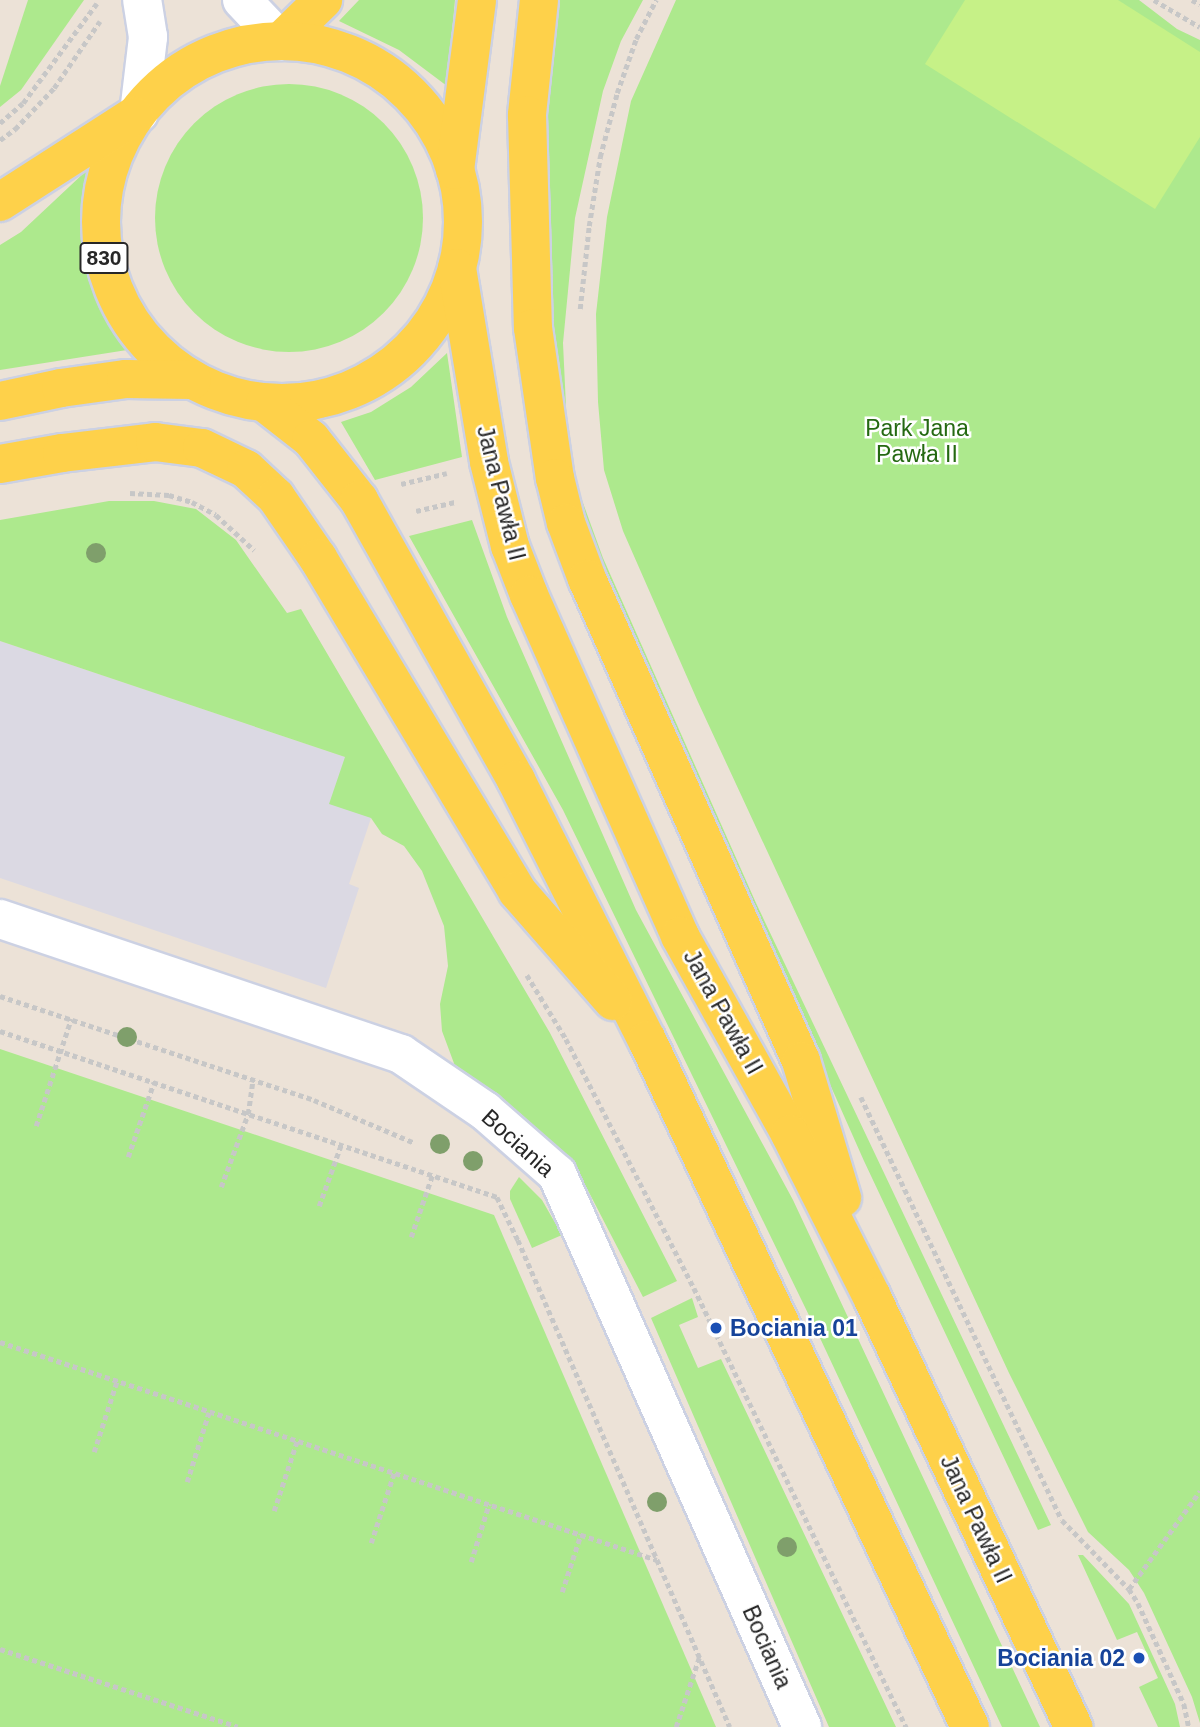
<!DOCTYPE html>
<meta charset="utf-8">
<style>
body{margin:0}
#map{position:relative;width:1200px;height:1727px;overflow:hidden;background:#ece2d7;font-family:Helvetica,sans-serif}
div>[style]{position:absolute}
.industrial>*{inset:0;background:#dbd9e3}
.green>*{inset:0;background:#ade98d}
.round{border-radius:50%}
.pitch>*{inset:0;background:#c6f187}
.path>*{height:4.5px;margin-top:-2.25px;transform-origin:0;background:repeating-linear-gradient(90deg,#c7c7c7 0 5px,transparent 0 8.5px)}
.roads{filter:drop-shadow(2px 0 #ccd1e3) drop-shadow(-2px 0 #ccd1e3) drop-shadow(0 2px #ccd1e3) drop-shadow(0 -2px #ccd1e3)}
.minor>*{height:38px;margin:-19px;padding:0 19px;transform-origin:19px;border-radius:19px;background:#fff}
.major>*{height:38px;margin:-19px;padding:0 19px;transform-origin:19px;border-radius:19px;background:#fed14a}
.major>.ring{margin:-19px;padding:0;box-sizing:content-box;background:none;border:38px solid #fed14a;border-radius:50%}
.trees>*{width:20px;height:20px;margin:-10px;border-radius:50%;background:#7f9f6b}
.dots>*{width:19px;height:19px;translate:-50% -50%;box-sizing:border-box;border:4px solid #fff;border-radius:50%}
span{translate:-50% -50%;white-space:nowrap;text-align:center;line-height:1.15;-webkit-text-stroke:5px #fff;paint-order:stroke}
.shield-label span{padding:2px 5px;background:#fff;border:2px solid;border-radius:5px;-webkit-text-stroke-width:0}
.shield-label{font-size:21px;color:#272727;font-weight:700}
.park-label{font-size:23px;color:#256912}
.street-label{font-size:23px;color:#272727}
.transit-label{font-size:23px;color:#164399;font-weight:700}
.left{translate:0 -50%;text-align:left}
.right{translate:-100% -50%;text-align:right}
</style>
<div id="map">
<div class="industrial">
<div style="clip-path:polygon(0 641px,345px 757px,371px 818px,349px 884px,359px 888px,326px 988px,0 878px)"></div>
</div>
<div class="green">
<div style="clip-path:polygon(28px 0,84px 0,21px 90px,0 107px,0 86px)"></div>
<div style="clip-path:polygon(359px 0,455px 0,447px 86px,399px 50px,339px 21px)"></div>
<div style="clip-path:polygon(558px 0,643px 0,621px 41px,603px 91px,575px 218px,563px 343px,567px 428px,555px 379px,547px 253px,548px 105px)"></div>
<div style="clip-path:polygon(676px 0,1139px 0,1177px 29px,1200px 40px,1200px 1723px,1192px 1697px,1144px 1593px,1129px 1570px,1088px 1532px,1009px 1373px,698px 702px,623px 531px,604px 470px,598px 402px,596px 314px,607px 217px,631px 101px)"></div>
<div class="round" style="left:155px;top:84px;width:268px;height:268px"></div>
<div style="clip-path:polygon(86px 171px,83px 222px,89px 278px,106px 318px,127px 350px,0 370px,0 245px,21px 232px)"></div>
<div style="clip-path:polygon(447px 353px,462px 457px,375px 480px,341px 422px,371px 412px,411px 387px)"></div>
<div style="clip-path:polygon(575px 491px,579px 492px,603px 558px,756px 903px,1051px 1525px,1038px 1530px,864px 1161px,588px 539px)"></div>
<div style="clip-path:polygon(109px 501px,154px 501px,196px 509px,236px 540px,287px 613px,301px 609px,550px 1033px,677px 1281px,643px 1297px,579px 1173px,521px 1114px,455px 1066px,442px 1031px,440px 1004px,448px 966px,444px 926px,422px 871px,404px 846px,382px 834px,371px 818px,329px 804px,345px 757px,0 641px,0 520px)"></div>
<div style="clip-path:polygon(472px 520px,507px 617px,636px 910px,793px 1200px,1040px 1727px,1002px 1727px,820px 1338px,563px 810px,409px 536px)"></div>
<div style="clip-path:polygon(0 1049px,494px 1215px,716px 1727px,0 1727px)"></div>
<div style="clip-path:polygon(519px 1177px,542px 1200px,562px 1235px,532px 1248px,510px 1199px,510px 1191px)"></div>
<div style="clip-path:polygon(692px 1298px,698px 1317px,679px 1325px,698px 1368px,721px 1359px,896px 1727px,829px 1727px,651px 1318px)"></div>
<div style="clip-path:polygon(1078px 1555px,1083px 1555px,1129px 1604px,1175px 1704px,1180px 1727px,1158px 1727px,1139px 1687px,1158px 1678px,1137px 1632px,1117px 1640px)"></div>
</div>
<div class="pitch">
<div style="clip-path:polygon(965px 0,1118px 0,1200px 52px,1200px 137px,1155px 209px,925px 64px)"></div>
</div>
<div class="path">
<div style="left:1154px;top:0;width:53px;rotate:30.4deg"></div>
<div style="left:1192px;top:0;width:9px;rotate:27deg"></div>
<div style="left:0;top:123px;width:30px;rotate:-41deg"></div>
<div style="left:23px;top:103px;width:124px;rotate:-53.5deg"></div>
<div style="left:0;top:140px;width:19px;rotate:-36deg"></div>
<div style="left:15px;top:129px;width:57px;rotate:-46.4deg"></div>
<div style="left:54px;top:88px;width:81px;rotate:-55.5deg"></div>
<div style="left:580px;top:309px;width:83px;rotate:-83.8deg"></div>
<div style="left:589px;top:226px;width:70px;rotate:-80.9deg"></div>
<div style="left:600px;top:157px;width:66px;rotate:-75.1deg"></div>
<div style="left:617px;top:93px;width:57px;rotate:-70.6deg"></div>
<div style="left:636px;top:39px;width:44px;rotate:-62.9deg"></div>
<div style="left:401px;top:484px;width:47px;rotate:-13.4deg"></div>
<div style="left:130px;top:493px;width:39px;rotate:3deg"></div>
<div style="left:169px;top:495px;width:24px;rotate:17deg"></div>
<div style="left:192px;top:502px;width:27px;rotate:28deg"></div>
<div style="left:216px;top:515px;width:52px;rotate:42.6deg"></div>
<div style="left:416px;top:511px;width:40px;rotate:-13deg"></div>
<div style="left:527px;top:975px;width:75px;rotate:58.6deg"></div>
<div style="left:566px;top:1039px;width:280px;rotate:62.8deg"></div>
<div style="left:694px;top:1288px;width:488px;rotate:64.2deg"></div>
<div style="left:0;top:996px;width:331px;rotate:18.3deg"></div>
<div style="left:314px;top:1100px;width:110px;rotate:23.1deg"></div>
<div style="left:0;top:1031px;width:524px;rotate:18.47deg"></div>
<div style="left:497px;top:1197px;width:48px;rotate:64deg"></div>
<div style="left:518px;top:1240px;width:531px;rotate:66.48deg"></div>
<div style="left:861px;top:1097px;width:468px;rotate:64.6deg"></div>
<div style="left:1062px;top:1520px;width:96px;rotate:45.8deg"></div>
<div style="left:1129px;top:1589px;width:17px;rotate:57deg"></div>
<div style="left:1138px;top:1603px;width:111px;rotate:65.5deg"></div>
<div style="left:1184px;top:1704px;width:24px;rotate:78deg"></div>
<div style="left:36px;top:1126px;width:113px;rotate:-71.9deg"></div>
<div style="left:128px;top:1157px;width:79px;rotate:-70.9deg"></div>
<div style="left:221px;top:1187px;width:78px;rotate:-69.7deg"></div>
<div style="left:248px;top:1114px;width:35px;rotate:-82deg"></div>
<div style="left:319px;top:1206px;width:65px;rotate:-70.2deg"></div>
<div style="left:411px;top:1237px;width:65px;rotate:-71deg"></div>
<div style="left:0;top:1342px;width:692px;rotate:18.36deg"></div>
<div style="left:94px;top:1452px;width:75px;rotate:-72.1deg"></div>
<div style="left:187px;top:1482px;width:73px;rotate:-72.6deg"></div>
<div style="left:274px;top:1511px;width:74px;rotate:-71.8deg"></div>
<div style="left:371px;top:1543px;width:74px;rotate:-71.8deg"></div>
<div style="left:471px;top:1562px;width:61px;rotate:-72.8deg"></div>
<div style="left:1129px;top:1589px;width:121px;rotate:-54.1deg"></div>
<div style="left:562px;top:1592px;width:61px;rotate:-71.9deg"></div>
<div style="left:0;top:1649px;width:250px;rotate:18.1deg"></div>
<div style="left:676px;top:1727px;width:73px;rotate:-71.6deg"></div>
</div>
<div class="roads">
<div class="minor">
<div style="left:242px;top:0;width:57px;rotate:46.4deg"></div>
<div style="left:139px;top:113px;width:77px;rotate:-83.2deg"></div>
<div style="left:148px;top:37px;width:37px;rotate:-99deg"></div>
<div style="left:0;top:919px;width:423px;rotate:18.6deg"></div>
<div style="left:401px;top:1054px;width:102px;rotate:34.2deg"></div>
<div style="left:485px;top:1111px;width:96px;rotate:41.2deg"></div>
<div style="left:557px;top:1174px;width:605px;rotate:66.1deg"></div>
</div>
<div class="major">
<div style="left:539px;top:0;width:116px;rotate:96deg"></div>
<div style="left:527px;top:115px;width:213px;rotate:88.4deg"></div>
<div style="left:533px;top:328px;width:152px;rotate:81.7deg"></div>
<div style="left:555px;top:478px;width:46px;rotate:76.3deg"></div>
<div style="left:566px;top:523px;width:60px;rotate:69.4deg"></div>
<div style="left:587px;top:579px;width:527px;rotate:66.06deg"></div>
<div style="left:801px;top:1061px;width:143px;rotate:73.3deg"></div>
<div style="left:281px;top:41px;width:59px;rotate:-44.3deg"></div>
<div class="ring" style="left:101px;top:41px;width:324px;height:324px"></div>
<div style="left:455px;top:170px;width:171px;rotate:-82.6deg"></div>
<div style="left:0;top:202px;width:159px;rotate:-32.7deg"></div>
<div style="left:457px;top:268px;width:197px;rotate:80.6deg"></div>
<div style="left:489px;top:462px;width:87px;rotate:76deg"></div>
<div style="left:510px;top:546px;width:53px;rotate:68.8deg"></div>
<div style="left:529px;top:595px;width:373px;rotate:66.1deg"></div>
<div style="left:680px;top:936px;width:227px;rotate:60.9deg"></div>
<div style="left:790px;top:1134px;width:182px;rotate:63.3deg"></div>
<div style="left:872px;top:1297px;width:475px;rotate:64.9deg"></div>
<div style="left:0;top:401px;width:62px;rotate:-12deg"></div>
<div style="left:61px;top:388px;width:66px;rotate:-7.9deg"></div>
<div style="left:126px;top:379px;width:66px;rotate:0.9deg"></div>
<div style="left:265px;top:403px;width:58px;rotate:38deg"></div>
<div style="left:311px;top:439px;width:78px;rotate:51.8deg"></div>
<div style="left:359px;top:500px;width:321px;rotate:60.7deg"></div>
<div style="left:516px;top:780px;width:291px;rotate:63.3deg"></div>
<div style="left:647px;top:1040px;width:759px;rotate:64.82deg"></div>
<div style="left:0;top:464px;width:63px;rotate:-10.1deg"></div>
<div style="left:62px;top:453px;width:94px;rotate:-6.7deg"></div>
<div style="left:155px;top:442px;width:47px;rotate:7.3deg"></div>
<div style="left:202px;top:448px;width:49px;rotate:25.5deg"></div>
<div style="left:246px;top:469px;width:41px;rotate:43deg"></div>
<div style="left:276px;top:497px;width:74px;rotate:55.5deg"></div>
<div style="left:318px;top:558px;width:388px;rotate:59.1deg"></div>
<div style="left:517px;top:891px;width:146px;rotate:48.9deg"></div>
</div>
</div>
<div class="trees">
<div style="left:96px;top:553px"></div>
<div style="left:127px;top:1037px"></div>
<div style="left:440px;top:1144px"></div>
<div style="left:473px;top:1161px"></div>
<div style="left:657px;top:1502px"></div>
<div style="left:787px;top:1547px"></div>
</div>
<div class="dots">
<div style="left:716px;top:1328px;background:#1a4fb4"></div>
<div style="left:1139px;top:1658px;background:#1a4fb4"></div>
</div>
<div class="shield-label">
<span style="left:104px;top:258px">830</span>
</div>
<div class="park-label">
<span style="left:917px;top:441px">Park Jana<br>Pawła II</span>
</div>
<div class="street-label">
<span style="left:501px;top:493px;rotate:76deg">Jana Pawła II</span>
<span style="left:723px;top:1012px;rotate:61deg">Jana Pawła II</span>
<span style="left:518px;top:1143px;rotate:42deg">Bociania</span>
<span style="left:976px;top:1519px;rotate:65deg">Jana Pawła II</span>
<span style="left:767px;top:1647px;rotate:66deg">Bociania</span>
</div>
<div class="transit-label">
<span class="left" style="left:730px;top:1328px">Bociania 01</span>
<span class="right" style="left:1125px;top:1658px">Bociania 02</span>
</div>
</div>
